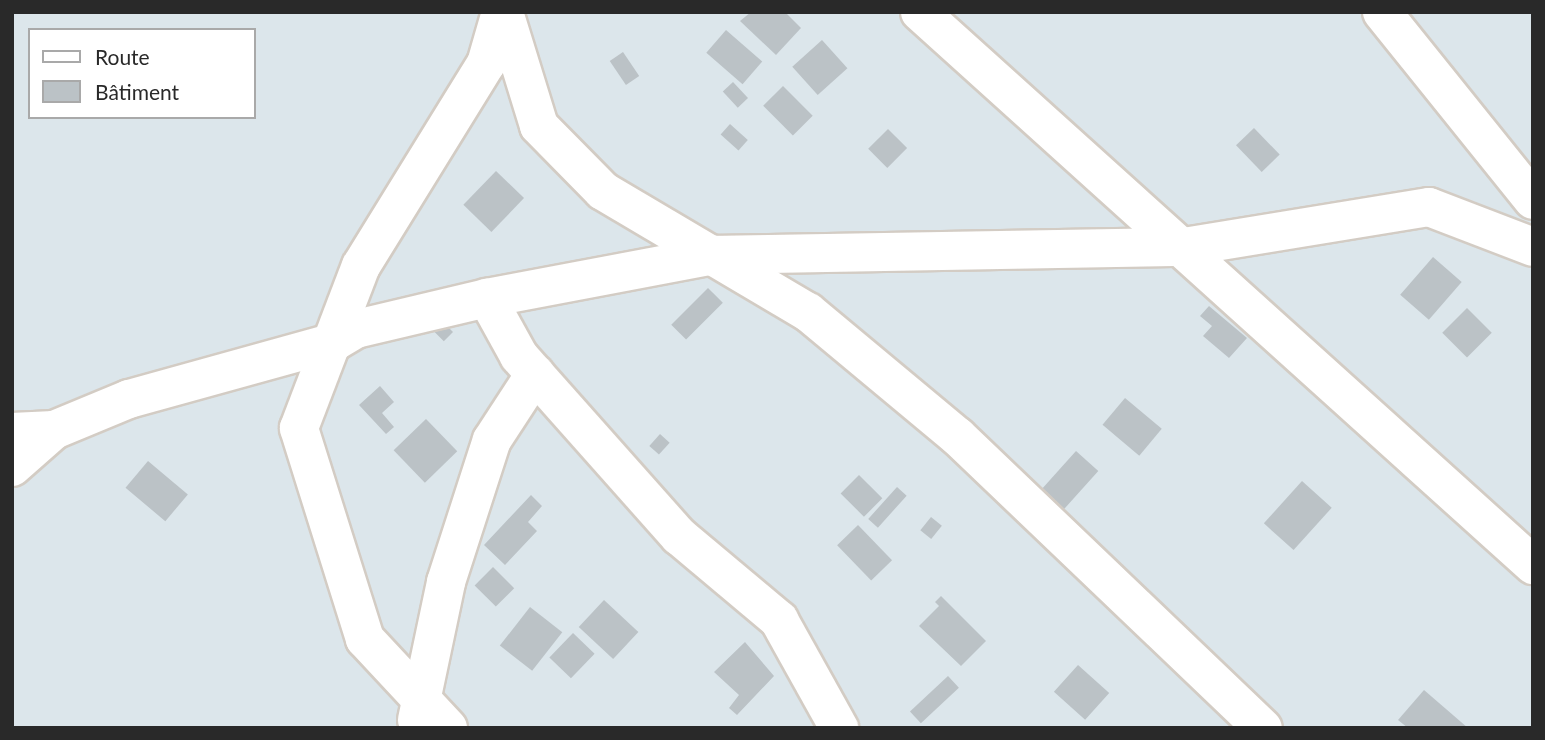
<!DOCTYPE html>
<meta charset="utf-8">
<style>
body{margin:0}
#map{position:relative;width:1545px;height:740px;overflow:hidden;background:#dce6eb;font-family:Lato,sans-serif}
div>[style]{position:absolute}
.building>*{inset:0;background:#bbc2c6;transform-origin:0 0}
.roads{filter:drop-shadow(2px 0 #d3ccc4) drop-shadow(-2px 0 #d3ccc4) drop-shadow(0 2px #d3ccc4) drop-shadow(0 -2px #d3ccc4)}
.minor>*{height:38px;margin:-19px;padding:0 19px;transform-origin:19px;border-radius:19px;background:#fff}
span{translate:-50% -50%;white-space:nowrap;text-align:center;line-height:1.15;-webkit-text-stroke:5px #fff;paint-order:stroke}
.frame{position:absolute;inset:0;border:14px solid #292929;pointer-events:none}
.legend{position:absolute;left:28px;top:28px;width:228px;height:91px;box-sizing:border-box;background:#fff;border:2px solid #a9a9a9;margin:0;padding:9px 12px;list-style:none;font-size:21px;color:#292929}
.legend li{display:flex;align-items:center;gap:14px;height:35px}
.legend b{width:35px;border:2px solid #a9a9a9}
</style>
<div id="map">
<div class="building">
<div style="clip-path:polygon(751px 12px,785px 12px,801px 28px,776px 55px,740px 21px)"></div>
<div style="left:726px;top:30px;width:48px;height:30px;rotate:41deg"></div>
<div style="left:822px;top:40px;width:38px;height:40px;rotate:48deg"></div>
<div style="left:623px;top:52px;width:29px;height:16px;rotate:56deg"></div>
<div style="left:733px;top:82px;width:22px;height:14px;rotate:47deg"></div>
<div style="left:783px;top:86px;width:42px;height:28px;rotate:45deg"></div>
<div style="left:730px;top:124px;width:24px;height:14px;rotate:42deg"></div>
<div style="left:1254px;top:128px;width:37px;height:25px;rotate:46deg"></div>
<div style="left:888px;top:129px;width:27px;height:28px;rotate:45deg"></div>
<div style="left:496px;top:171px;width:39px;height:47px;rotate:44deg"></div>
<div style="left:1433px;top:257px;width:38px;height:50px;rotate:41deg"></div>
<div style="left:708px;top:288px;width:21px;height:52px;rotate:45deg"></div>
<div style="clip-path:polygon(1209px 306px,1247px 338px,1229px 358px,1203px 336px,1212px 326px,1200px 316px)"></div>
<div style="left:1467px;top:308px;width:35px;height:35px;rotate:45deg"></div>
<div style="left:441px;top:320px;width:17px;height:13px;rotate:45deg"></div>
<div style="clip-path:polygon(380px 386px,394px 402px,382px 413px,394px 427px,386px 434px,359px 405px)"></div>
<div style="left:1125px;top:398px;width:48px;height:35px;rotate:40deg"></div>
<div style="left:426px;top:419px;width:45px;height:45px;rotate:46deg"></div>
<div style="left:660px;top:434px;width:13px;height:16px;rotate:42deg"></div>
<div style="left:1076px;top:451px;width:30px;height:53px;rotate:42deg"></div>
<div style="left:148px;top:461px;width:52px;height:35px;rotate:40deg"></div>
<div style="left:859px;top:475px;width:33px;height:26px;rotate:45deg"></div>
<div style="left:1302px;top:481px;width:40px;height:57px;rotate:42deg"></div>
<div style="left:897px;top:487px;width:13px;height:43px;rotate:42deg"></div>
<div style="clip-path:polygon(531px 495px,542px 506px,528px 522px,537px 531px,505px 565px,484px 545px)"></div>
<div style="left:931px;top:517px;width:14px;height:17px;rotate:39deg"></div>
<div style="left:858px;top:525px;width:49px;height:29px;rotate:46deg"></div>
<div style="left:493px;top:567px;width:30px;height:26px;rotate:45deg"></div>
<div style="clip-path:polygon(941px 596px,986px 641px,961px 666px,919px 626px,939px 606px,935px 602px)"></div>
<div style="left:604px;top:600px;width:47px;height:37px;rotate:43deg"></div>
<div style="left:530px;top:607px;width:41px;height:49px;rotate:38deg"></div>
<div style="left:573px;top:633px;width:30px;height:34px;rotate:44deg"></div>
<div style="clip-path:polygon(745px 642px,774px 676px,737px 715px,729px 708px,739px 695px,714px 672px)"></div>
<div style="left:1078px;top:665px;width:42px;height:36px;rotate:42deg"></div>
<div style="left:948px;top:676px;width:16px;height:52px;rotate:47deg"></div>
<div style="clip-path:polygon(1424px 690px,1468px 728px,1408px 728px,1398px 720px)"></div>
</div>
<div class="roads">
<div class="minor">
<div style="left:504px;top:12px;width:119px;rotate:72.9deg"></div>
<div style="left:539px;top:126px;width:91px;rotate:45.4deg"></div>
<div style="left:603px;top:191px;width:238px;rotate:30.6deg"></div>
<div style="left:808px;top:312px;width:194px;rotate:39.8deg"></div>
<div style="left:957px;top:436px;width:423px;rotate:43.7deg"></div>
<div style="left:920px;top:12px;width:826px;rotate:42.05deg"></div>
<div style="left:1382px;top:12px;width:241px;rotate:51.2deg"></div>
<div style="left:487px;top:298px;width:66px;rotate:61.1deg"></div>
<div style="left:519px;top:356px;width:241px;rotate:48.4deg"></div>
<div style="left:679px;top:536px;width:131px;rotate:40deg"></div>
<div style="left:779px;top:620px;width:124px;rotate:60.9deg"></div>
<div style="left:12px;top:432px;width:42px;rotate:-2.7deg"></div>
<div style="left:54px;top:430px;width:81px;rotate:-22.5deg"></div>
<div style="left:129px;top:399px;width:213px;rotate:-15.5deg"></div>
<div style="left:334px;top:342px;width:26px;rotate:-31deg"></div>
<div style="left:356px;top:329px;width:135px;rotate:-13.3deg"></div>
<div style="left:487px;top:298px;width:232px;rotate:-10.7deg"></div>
<div style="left:715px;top:255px;width:469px;rotate:-1deg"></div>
<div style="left:1184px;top:247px;width:248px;rotate:-9.3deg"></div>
<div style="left:1429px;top:207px;width:111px;rotate:21deg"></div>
<div style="left:12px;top:467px;width:56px;rotate:-41.4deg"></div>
<div style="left:417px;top:720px;width:141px;rotate:-78.1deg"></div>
<div style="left:446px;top:582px;width:149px;rotate:-72.1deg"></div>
<div style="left:492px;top:440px;width:79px;rotate:-56.9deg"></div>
<div style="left:448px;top:728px;width:122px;rotate:-133deg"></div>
<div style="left:365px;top:639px;width:221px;rotate:-107.4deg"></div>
<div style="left:299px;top:428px;width:173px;rotate:-69.1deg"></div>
<div style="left:361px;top:266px;width:238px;rotate:-58.3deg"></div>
<div style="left:486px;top:64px;width:54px;rotate:-73.9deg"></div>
</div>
</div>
<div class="frame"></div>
<ul class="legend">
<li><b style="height:9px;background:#fff"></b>Route</li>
<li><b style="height:19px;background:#bbc2c6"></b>Bâtiment</li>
</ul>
</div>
